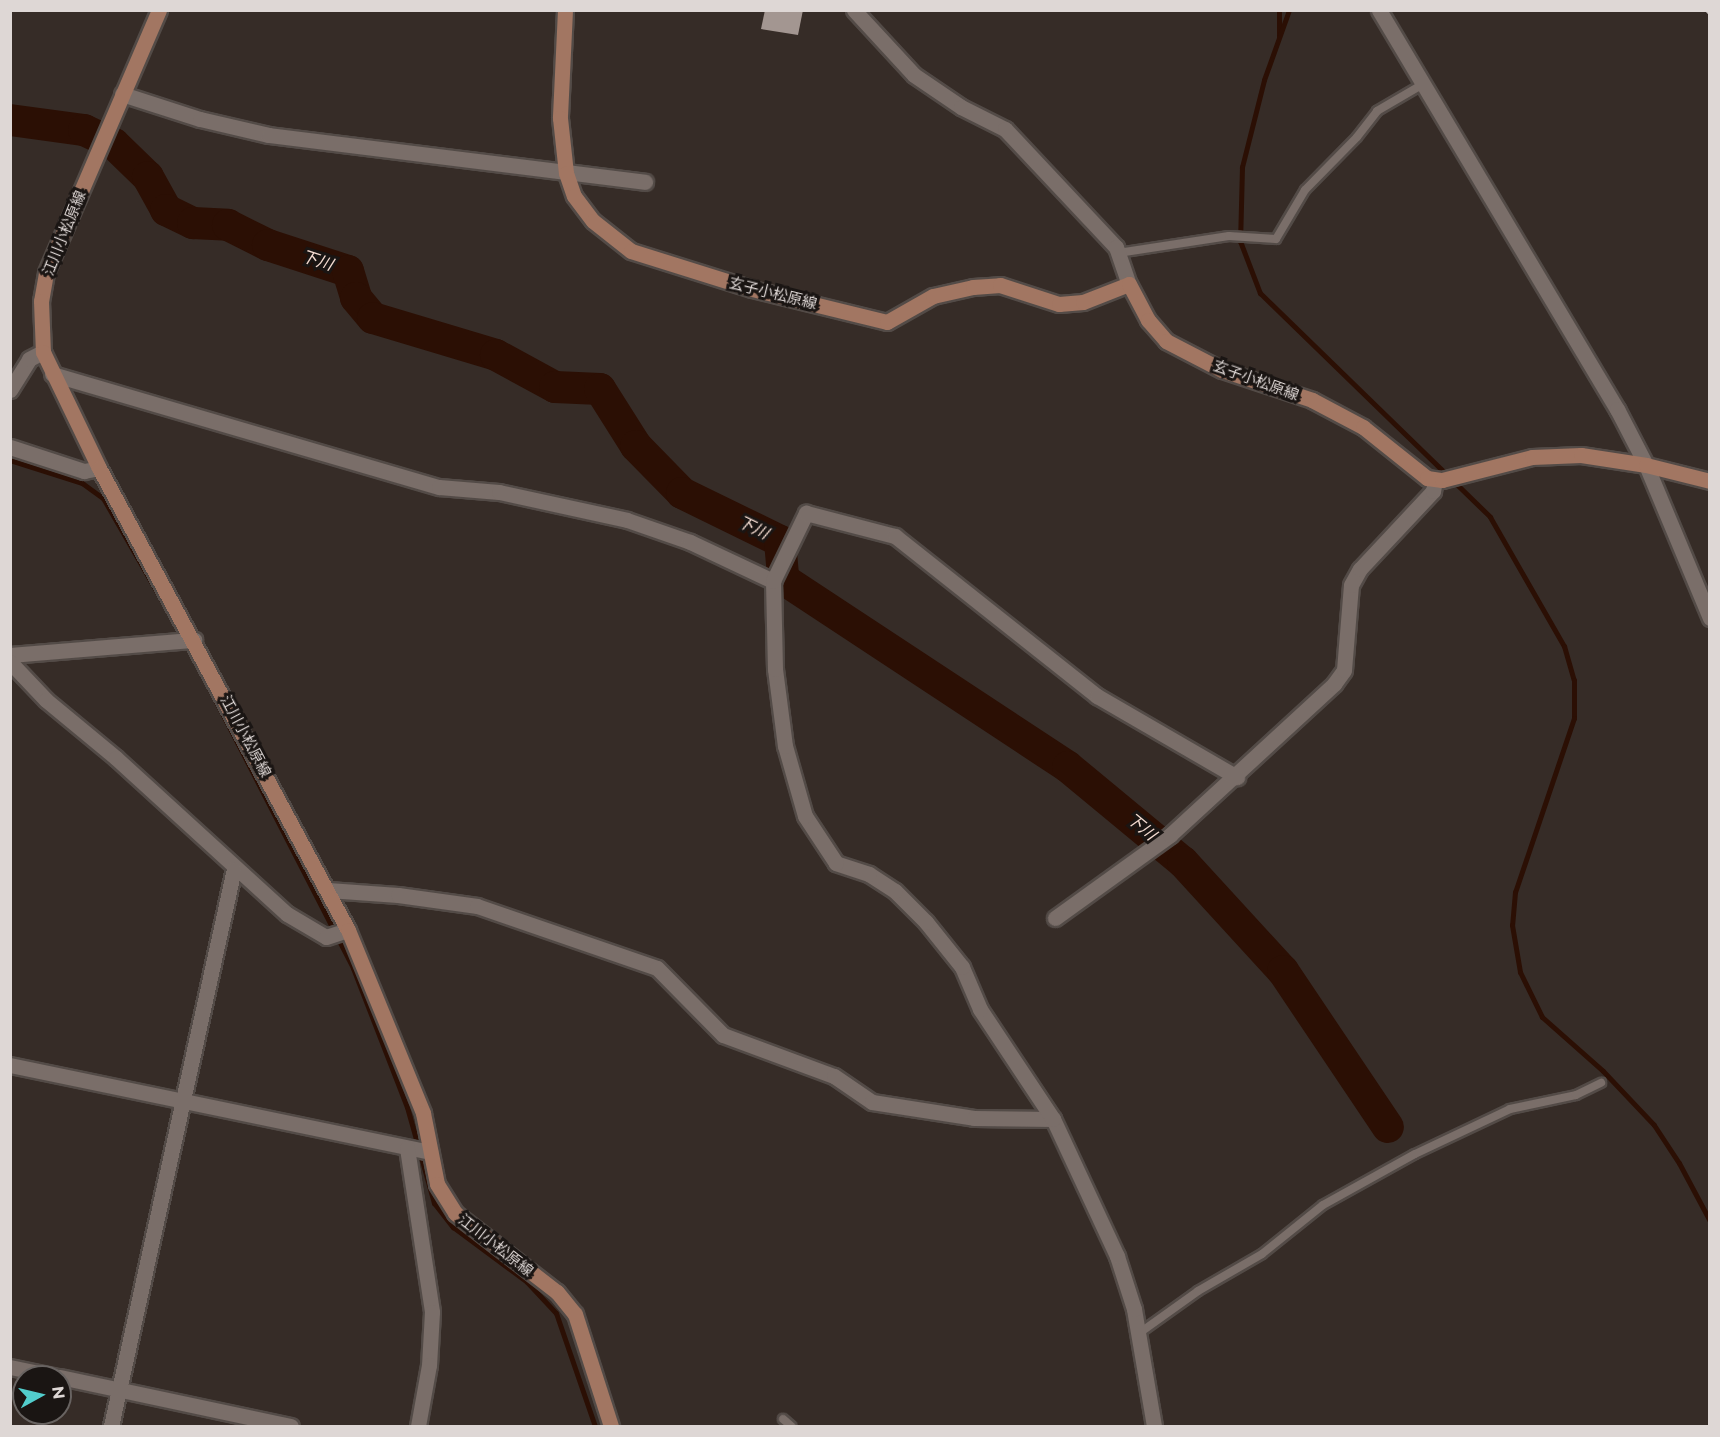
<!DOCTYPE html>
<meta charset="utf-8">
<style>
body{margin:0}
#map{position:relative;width:1720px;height:1437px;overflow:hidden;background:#362c27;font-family:Montserrat,"Noto Sans JP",sans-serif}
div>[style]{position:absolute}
.stream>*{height:5px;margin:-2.5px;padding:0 2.5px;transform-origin:2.5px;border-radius:2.5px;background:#2b0f04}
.river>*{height:32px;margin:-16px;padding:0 16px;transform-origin:16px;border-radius:16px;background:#2b0f04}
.building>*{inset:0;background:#a39691}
.roads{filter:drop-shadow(2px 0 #534b47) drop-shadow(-2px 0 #534b47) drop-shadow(0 2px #534b47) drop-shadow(0 -2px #534b47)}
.service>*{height:8px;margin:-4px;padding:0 4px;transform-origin:4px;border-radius:4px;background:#7a6e69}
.minor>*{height:15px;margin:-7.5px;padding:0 7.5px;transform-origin:7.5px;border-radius:7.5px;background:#7a6e69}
.tertiary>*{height:15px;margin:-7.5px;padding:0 7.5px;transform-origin:7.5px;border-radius:7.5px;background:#7a6e69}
.secondary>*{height:15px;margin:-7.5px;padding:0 7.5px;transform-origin:7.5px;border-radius:7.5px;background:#a27662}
.rail>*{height:4.5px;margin-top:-2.25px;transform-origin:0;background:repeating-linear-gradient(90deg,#cac3c1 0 8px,transparent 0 16px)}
span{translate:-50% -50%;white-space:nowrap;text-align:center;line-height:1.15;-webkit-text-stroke:6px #1a1513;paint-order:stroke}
.street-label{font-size:15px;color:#ded7d5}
.water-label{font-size:16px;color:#f6ddd2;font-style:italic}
.frame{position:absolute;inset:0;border:12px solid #ded7d5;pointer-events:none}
.north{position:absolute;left:12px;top:1365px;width:60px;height:60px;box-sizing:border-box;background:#1a1513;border:2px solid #686361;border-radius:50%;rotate:82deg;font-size:16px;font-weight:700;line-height:24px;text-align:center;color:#ded7d5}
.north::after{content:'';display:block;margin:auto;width:21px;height:27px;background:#52cdcc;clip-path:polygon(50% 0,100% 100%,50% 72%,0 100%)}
</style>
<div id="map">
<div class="stream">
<div style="left:1279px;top:10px;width:26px;rotate:90deg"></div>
<div style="left:1289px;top:10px;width:74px;rotate:109.7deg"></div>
<div style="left:1264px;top:80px;width:90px;rotate:104.2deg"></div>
<div style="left:1242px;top:167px;width:74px;rotate:91.5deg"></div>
<div style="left:1240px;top:241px;width:56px;rotate:69deg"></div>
<div style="left:1260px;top:293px;width:321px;rotate:44.2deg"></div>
<div style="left:1490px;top:517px;width:149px;rotate:60.2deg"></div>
<div style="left:1564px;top:646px;width:35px;rotate:74deg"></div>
<div style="left:1574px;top:680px;width:38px;rotate:90deg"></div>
<div style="left:1574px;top:718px;width:184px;rotate:108.7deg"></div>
<div style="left:1515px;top:892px;width:33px;rotate:95deg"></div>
<div style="left:1512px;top:925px;width:48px;rotate:80.3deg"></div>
<div style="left:1520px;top:972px;width:50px;rotate:63.9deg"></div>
<div style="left:1542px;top:1017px;width:81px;rotate:41.5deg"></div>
<div style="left:1603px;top:1071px;width:74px;rotate:46.6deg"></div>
<div style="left:1654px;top:1125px;width:45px;rotate:56.7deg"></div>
<div style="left:1679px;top:1163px;width:66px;rotate:61.9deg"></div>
<div style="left:10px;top:460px;width:76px;rotate:17.7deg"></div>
<div style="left:82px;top:483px;width:26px;rotate:36deg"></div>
<div style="left:103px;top:498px;width:138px;rotate:60.1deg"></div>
<div style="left:202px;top:674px;width:331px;rotate:62.8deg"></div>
<div style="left:353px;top:968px;width:149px;rotate:68.8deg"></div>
<div style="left:407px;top:1107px;width:100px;rotate:74.3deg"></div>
<div style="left:434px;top:1203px;width:31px;rotate:52deg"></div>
<div style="left:453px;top:1227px;width:92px;rotate:36.6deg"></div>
<div style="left:527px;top:1282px;width:42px;rotate:46.9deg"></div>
<div style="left:556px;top:1313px;width:120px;rotate:71deg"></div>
</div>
<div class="river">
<div style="left:10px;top:120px;width:75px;rotate:7.7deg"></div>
<div style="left:84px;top:130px;width:33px;rotate:25deg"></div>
<div style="left:114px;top:144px;width:47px;rotate:44.1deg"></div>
<div style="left:148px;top:177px;width:38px;rotate:61deg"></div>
<div style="left:166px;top:210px;width:30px;rotate:26deg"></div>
<div style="left:193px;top:223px;width:35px;rotate:3deg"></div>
<div style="left:228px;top:225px;width:45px;rotate:26.6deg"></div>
<div style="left:268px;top:245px;width:84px;rotate:18deg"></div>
<div style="left:348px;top:271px;width:28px;rotate:73deg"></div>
<div style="left:356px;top:298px;width:26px;rotate:50deg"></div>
<div style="left:373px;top:318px;width:128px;rotate:16.7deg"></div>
<div style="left:496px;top:355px;width:67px;rotate:28.5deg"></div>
<div style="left:555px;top:387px;width:45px;rotate:2.5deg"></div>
<div style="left:600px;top:389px;width:67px;rotate:57.7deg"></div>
<div style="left:636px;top:446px;width:66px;rotate:45.6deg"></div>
<div style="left:682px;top:493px;width:109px;rotate:26.1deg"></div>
<div style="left:780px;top:541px;width:38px;rotate:85deg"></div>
<div style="left:783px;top:579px;width:341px;rotate:33.4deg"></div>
<div style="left:1068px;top:767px;width:149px;rotate:39.6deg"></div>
<div style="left:1183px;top:862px;width:148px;rotate:47.5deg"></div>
<div style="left:1283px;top:971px;width:188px;rotate:56.1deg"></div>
</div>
<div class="building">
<div style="clip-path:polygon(765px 10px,803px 10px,798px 35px,761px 29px)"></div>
</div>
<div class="roads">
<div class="service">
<div style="left:1118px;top:253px;width:112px;rotate:-8.7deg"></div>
<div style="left:1229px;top:236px;width:47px;rotate:3.7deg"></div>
<div style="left:1276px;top:239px;width:57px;rotate:-59.4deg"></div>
<div style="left:1305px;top:190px;width:74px;rotate:-45.5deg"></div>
<div style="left:1357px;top:137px;width:33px;rotate:-52deg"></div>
<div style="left:1377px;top:111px;width:56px;rotate:-30.3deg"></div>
<div style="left:1138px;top:1334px;width:74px;rotate:-35.6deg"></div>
<div style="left:1198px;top:1291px;width:74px;rotate:-30deg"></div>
<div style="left:1262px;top:1254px;width:78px;rotate:-38.8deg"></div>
<div style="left:1323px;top:1205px;width:105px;rotate:-29deg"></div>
<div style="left:1415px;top:1154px;width:105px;rotate:-25.3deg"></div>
<div style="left:1510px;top:1109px;width:67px;rotate:-12deg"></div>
<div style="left:1576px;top:1095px;width:28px;rotate:-26deg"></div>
<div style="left:783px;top:1419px;width:11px;rotate:41deg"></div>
</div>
<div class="minor">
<div style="left:854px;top:10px;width:88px;rotate:47.3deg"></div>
<div style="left:914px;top:75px;width:57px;rotate:34.2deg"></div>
<div style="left:961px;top:107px;width:49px;rotate:26.6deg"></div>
<div style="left:1005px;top:129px;width:162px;rotate:46.8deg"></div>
<div style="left:1116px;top:247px;width:39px;rotate:71deg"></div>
<div style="left:122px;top:94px;width:82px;rotate:17.8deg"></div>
<div style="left:200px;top:119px;width:71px;rotate:13.1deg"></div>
<div style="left:269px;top:135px;width:379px;rotate:7.1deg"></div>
<div style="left:52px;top:374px;width:403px;rotate:16.3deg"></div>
<div style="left:439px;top:487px;width:60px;rotate:4.8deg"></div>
<div style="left:499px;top:492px;width:131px;rotate:12.3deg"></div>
<div style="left:627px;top:520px;width:67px;rotate:19.2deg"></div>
<div style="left:690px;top:542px;width:92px;rotate:25.2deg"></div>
<div style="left:10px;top:390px;width:36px;rotate:-58deg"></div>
<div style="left:29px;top:359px;width:16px;rotate:-27deg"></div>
<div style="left:10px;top:447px;width:78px;rotate:18deg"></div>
<div style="left:84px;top:471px;width:15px;rotate:-11deg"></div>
<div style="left:10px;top:655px;width:185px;rotate:-4.7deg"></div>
<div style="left:10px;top:662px;width:52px;rotate:46.5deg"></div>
<div style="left:46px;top:700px;width:91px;rotate:39.6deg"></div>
<div style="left:116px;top:758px;width:231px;rotate:42.4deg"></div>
<div style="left:287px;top:914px;width:45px;rotate:30.5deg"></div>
<div style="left:326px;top:937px;width:23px;rotate:-18deg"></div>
<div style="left:328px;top:890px;width:70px;rotate:4.1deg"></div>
<div style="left:398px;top:895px;width:80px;rotate:7.9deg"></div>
<div style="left:477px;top:906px;width:190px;rotate:19deg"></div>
<div style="left:657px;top:968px;width:94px;rotate:45.4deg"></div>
<div style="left:723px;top:1035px;width:118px;rotate:20.3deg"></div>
<div style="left:834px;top:1076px;width:46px;rotate:34.4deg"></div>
<div style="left:872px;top:1102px;width:103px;rotate:8.9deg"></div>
<div style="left:974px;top:1118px;width:79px;rotate:0.7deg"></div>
<div style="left:1055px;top:918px;width:142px;rotate:-35.8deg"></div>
<div style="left:1170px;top:835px;width:223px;rotate:-42.6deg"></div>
<div style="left:1334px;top:684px;width:17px;rotate:-54deg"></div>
<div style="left:1344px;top:670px;width:85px;rotate:-85.3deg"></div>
<div style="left:1351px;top:585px;width:18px;rotate:-61deg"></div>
<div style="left:1360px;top:569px;width:107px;rotate:-46.9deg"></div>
<div style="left:1433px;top:491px;width:10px;rotate:-79deg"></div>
<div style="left:10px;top:1065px;width:429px;rotate:11.7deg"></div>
<div style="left:407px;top:1148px;width:166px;rotate:81.3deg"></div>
<div style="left:432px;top:1312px;width:53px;rotate:93.2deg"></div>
<div style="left:429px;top:1365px;width:62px;rotate:100.2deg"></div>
<div style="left:10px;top:1367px;width:49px;rotate:11.8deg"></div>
<div style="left:60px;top:1377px;width:236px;rotate:12deg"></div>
<div style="left:111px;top:1426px;width:570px;rotate:-77.55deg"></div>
<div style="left:1154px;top:1426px;width:119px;rotate:-99.7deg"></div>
<div style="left:1134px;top:1309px;width:56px;rotate:-107.8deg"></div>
<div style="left:1117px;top:1256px;width:151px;rotate:-115deg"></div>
<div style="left:1053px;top:1119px;width:132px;rotate:-123.6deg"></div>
<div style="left:980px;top:1009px;width:46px;rotate:-113.2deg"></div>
<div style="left:962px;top:967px;width:58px;rotate:-128.7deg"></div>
<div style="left:926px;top:922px;width:44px;rotate:-135deg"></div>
<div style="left:895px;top:891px;width:31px;rotate:-147deg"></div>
<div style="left:869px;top:874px;width:35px;rotate:-162deg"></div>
<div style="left:836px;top:863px;width:56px;rotate:-123.4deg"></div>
<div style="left:805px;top:816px;width:73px;rotate:-105.9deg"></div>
<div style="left:785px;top:746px;width:78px;rotate:-97.4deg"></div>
<div style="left:775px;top:669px;width:88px;rotate:-91.3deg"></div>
<div style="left:773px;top:581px;width:76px;rotate:-64.1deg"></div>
<div style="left:806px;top:513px;width:92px;rotate:14.5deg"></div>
<div style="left:895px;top:536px;width:258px;rotate:38.4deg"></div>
<div style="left:1097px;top:696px;width:162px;rotate:30.1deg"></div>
</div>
<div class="tertiary">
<div style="left:1379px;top:10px;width:465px;rotate:59.2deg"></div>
<div style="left:1617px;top:409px;width:63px;rotate:62.6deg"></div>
<div style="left:1646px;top:465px;width:166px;rotate:67.3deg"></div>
</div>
<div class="secondary">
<div style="left:159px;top:10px;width:286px;rotate:113.3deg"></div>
<div style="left:46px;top:273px;width:28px;rotate:100deg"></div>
<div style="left:41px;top:301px;width:51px;rotate:87.8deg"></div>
<div style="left:43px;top:352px;width:129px;rotate:64.2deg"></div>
<div style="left:99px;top:468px;width:525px;rotate:61.68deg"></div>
<div style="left:348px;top:930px;width:198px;rotate:67.7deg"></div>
<div style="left:423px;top:1113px;width:72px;rotate:78.8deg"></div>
<div style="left:437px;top:1184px;width:34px;rotate:58deg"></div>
<div style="left:455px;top:1213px;width:129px;rotate:37.8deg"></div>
<div style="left:557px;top:1292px;width:28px;rotate:51deg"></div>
<div style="left:575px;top:1314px;width:118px;rotate:72.2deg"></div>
<div style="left:565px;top:10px;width:108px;rotate:92.7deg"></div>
<div style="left:560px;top:118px;width:55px;rotate:83.8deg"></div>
<div style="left:566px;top:173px;width:24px;rotate:71deg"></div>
<div style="left:574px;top:196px;width:31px;rotate:53deg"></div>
<div style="left:593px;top:221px;width:48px;rotate:38.3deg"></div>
<div style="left:631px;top:251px;width:127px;rotate:17.4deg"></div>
<div style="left:752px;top:289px;width:139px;rotate:13.7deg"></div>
<div style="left:887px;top:322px;width:53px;rotate:-29.5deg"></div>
<div style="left:933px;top:296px;width:41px;rotate:-12.7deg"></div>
<div style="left:973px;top:287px;width:27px;rotate:-4deg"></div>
<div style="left:1000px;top:285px;width:62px;rotate:17.9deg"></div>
<div style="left:1059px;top:304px;width:24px;rotate:-5deg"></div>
<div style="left:1083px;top:302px;width:49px;rotate:-21.4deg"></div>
<div style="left:1129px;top:284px;width:41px;rotate:62.2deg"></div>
<div style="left:1148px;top:320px;width:28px;rotate:49deg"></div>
<div style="left:1166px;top:341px;width:63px;rotate:27.4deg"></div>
<div style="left:1222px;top:370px;width:95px;rotate:18.4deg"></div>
<div style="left:1312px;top:400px;width:58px;rotate:27.9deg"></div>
<div style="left:1363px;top:427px;width:82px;rotate:38.6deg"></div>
<div style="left:1427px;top:478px;width:15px;rotate:8deg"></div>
<div style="left:1442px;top:480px;width:93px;rotate:-14.3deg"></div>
<div style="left:1532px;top:457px;width:49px;rotate:-2.3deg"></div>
<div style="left:1581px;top:455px;width:66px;rotate:8.7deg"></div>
<div style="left:1646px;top:465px;width:66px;rotate:14deg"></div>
</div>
</div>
<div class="rail">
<div style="left:1708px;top:10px;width:3px;rotate:45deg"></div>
</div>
<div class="street-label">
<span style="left:64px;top:233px;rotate:-68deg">江川小松原線</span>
<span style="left:773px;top:293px;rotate:14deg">玄子小松原線</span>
<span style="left:1256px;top:380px;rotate:20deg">玄子小松原線</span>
<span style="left:246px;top:736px;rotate:62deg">江川小松原線</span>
<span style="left:496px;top:1245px;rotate:38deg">江川小松原線</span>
</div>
<div class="water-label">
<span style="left:317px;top:261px;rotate:18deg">下川</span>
<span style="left:753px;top:528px;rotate:26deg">下川</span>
<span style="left:1141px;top:827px;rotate:40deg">下川</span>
</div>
<div class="frame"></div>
<div class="north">N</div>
</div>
